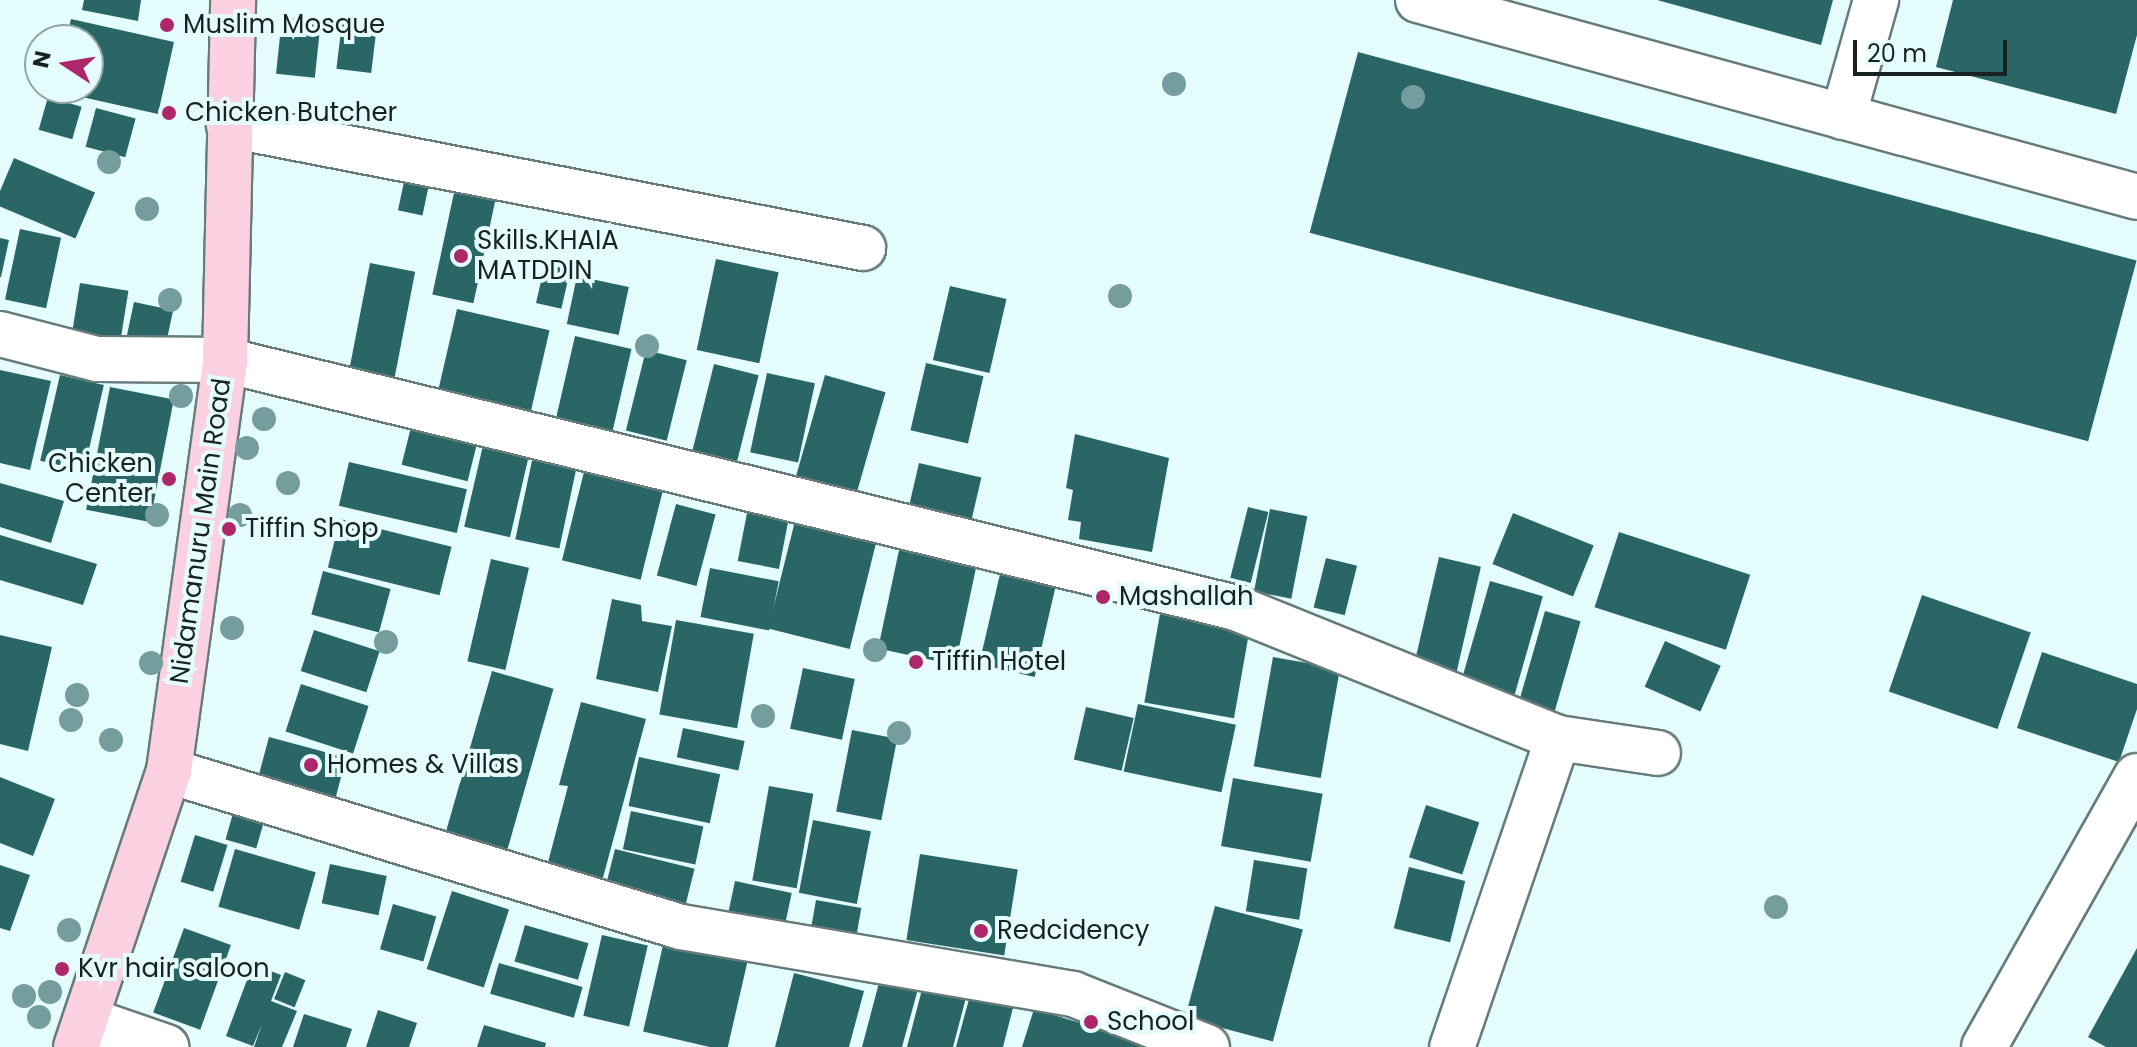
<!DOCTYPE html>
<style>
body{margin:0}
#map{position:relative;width:2137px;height:1047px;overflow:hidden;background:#e4fcfc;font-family:Poppins,sans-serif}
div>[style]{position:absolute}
.building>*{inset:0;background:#2b6667;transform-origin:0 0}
.roads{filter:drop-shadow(2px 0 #677b7b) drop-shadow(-2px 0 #677b7b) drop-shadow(0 2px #677b7b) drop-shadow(0 -2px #677b7b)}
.minor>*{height:44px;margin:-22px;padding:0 22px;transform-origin:22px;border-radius:22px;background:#fff}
.major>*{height:44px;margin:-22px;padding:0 22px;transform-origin:22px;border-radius:22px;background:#fbd1e1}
.trees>*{width:24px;height:24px;margin:-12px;border-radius:50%;background:#759d9d}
.dots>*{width:22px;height:22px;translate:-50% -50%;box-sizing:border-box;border:4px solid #e4fcfc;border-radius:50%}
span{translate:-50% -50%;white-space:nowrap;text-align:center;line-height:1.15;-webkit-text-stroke:8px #e4fcfc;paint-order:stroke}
.poi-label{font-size:26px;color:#192222}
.left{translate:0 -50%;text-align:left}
.right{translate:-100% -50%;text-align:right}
.street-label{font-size:26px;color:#192222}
.north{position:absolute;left:24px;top:24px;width:80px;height:80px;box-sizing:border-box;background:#e4fcfc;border:2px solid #93a5a5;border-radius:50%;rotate:282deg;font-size:22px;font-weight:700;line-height:32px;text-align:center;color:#192222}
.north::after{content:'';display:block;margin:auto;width:28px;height:36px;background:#af276b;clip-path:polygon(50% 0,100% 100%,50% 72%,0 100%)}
.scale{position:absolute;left:1853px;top:40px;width:154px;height:36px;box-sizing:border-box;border:4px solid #192222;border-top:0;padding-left:10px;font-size:24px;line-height:28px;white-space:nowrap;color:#192222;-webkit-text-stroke:6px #e4fcfc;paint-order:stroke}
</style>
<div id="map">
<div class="building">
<div style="clip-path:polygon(84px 0,141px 0,138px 21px,82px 10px)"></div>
<div style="clip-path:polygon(1657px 0,1833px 0,1821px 45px)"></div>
<div style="clip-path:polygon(1953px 0,2137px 0,2137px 35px,2116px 114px,1936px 67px)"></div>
<div style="left:282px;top:17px;width:39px;height:57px;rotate:6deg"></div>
<div style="clip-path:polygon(71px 19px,174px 42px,158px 114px,55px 91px,88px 88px,88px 40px,66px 40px)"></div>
<div style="left:342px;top:23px;width:35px;height:46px;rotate:7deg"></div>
<div style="left:1358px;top:52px;width:806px;height:187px;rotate:15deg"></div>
<div style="left:48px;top:97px;width:35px;height:34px;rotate:16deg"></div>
<div style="left:96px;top:108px;width:41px;height:40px;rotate:15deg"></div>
<div style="left:14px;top:158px;width:88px;height:50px;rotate:23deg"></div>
<div style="left:404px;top:182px;width:25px;height:29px;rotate:12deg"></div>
<div style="left:455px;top:188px;width:42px;height:109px;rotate:12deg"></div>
<div style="left:20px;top:229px;width:42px;height:72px;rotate:12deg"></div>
<div style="clip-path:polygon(0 238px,9px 240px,1px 277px,0 277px)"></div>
<div style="left:716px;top:259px;width:64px;height:93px;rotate:12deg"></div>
<div style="left:370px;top:263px;width:46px;height:114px;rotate:11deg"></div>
<div style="left:545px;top:264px;width:26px;height:40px;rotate:13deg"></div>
<div style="left:577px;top:276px;width:53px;height:49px;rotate:12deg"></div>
<div style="left:80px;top:283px;width:49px;height:51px;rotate:9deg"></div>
<div style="left:950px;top:286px;width:58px;height:76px;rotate:13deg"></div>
<div style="left:134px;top:302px;width:40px;height:35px;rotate:12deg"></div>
<div style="left:457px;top:309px;width:95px;height:82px;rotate:13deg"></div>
<div style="left:575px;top:336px;width:58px;height:91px;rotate:13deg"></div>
<div style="left:646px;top:350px;width:42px;height:83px;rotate:14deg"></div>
<div style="left:926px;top:363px;width:59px;height:69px;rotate:13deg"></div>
<div style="left:714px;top:364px;width:46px;height:95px;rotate:14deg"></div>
<div style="clip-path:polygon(0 370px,51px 381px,30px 470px,0 463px)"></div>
<div style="left:767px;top:373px;width:49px;height:81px;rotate:12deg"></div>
<div style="left:60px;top:375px;width:45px;height:88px;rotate:13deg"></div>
<div style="left:825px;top:375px;width:63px;height:110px;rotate:16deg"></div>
<div style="left:110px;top:387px;width:65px;height:125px;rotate:11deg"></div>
<div style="left:412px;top:423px;width:68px;height:43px;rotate:14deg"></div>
<div style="clip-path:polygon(1075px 434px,1169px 458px,1152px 552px,1079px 539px,1081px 522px,1068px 520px,1073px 490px,1066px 488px)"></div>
<div style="left:484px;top:441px;width:47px;height:88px;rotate:13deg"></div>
<div style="left:533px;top:456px;width:45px;height:85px;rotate:12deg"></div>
<div style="left:349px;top:462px;width:121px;height:45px;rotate:13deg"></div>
<div style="left:919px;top:463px;width:64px;height:59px;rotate:13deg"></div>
<div style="left:585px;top:468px;width:81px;height:95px;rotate:14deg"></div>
<div style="clip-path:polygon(0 483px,64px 501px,51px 543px,0 527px)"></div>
<div style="left:676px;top:504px;width:41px;height:74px;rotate:15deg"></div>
<div style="left:1248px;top:507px;width:21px;height:73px;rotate:14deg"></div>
<div style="left:748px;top:508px;width:42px;height:54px;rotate:11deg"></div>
<div style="left:1270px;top:509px;width:38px;height:84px;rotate:11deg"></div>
<div style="left:1513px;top:513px;width:87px;height:55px;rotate:22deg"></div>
<div style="left:796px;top:517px;width:84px;height:115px;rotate:14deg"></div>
<div style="left:340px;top:519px;width:115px;height:50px;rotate:14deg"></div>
<div style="left:1619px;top:532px;width:138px;height:79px;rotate:18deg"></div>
<div style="clip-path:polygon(0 535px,97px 564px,83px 605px,0 580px)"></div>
<div style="left:902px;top:536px;width:79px;height:115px;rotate:12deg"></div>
<div style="left:1439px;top:557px;width:43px;height:116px;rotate:13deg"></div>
<div style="left:1326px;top:558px;width:32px;height:51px;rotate:14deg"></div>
<div style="left:491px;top:559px;width:39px;height:105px;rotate:13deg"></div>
<div style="left:1003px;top:561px;width:57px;height:106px;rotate:13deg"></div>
<div style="left:710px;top:568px;width:70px;height:50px;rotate:11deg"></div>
<div style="left:323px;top:571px;width:70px;height:45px;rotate:15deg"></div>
<div style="left:1490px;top:581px;width:55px;height:109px;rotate:16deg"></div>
<div style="left:1922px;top:595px;width:115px;height:102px;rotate:19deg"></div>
<div style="clip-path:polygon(612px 599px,641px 605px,642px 621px,672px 626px,658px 692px,596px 679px)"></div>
<div style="left:1161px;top:608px;width:91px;height:96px;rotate:10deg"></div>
<div style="left:1545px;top:611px;width:37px;height:94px;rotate:16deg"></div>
<div style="left:676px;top:620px;width:79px;height:96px;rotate:10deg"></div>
<div style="left:314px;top:630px;width:69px;height:43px;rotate:18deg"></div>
<div style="clip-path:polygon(0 635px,52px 647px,28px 751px,0 744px)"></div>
<div style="left:1665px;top:641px;width:61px;height:50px;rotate:24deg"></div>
<div style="clip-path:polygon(2042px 652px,2137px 684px,2137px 709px,2119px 762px,2017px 728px)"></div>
<div style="left:1273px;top:657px;width:68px;height:111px;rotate:10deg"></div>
<div style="left:803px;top:668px;width:53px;height:62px;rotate:12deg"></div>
<div style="left:492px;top:671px;width:64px;height:169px;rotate:16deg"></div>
<div style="left:301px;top:684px;width:71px;height:50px;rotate:18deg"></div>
<div style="clip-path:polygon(581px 702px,646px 719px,601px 885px,546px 870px,568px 786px,559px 785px)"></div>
<div style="left:1138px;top:704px;width:100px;height:69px;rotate:12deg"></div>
<div style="left:1086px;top:707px;width:49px;height:54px;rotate:13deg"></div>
<div style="left:683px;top:728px;width:63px;height:30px;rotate:12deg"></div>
<div style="left:852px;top:730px;width:46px;height:83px;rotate:11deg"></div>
<div style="left:269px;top:737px;width:80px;height:45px;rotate:15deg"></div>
<div style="left:639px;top:757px;width:83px;height:50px;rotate:12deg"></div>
<div style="clip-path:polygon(0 777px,55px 799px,33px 856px,0 843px)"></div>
<div style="left:1233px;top:778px;width:91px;height:69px;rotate:10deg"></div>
<div style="left:769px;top:786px;width:45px;height:96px;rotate:10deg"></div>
<div style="left:236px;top:803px;width:32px;height:38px;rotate:16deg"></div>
<div style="left:1426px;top:805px;width:56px;height:55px;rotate:18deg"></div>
<div style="left:631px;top:811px;width:74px;height:39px;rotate:12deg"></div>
<div style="left:813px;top:820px;width:59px;height:74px;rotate:11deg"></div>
<div style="left:195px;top:835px;width:34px;height:49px;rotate:17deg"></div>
<div style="left:235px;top:849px;width:84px;height:60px;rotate:16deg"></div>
<div style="left:615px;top:849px;width:82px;height:42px;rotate:14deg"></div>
<div style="left:920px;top:854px;width:99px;height:87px;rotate:9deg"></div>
<div style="left:1254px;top:860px;width:54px;height:52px;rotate:9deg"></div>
<div style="left:330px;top:864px;width:58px;height:40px;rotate:12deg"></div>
<div style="clip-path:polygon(0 865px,30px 875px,10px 931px,0 928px)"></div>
<div style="left:1409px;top:867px;width:58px;height:63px;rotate:14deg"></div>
<div style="left:735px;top:881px;width:58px;height:39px;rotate:12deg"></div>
<div style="left:452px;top:891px;width:60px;height:82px;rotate:18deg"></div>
<div style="left:816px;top:900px;width:46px;height:29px;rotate:10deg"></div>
<div style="left:393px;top:904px;width:45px;height:47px;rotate:16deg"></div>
<div style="left:1215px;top:906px;width:91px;height:116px;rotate:15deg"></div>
<div style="left:525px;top:925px;width:66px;height:38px;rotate:16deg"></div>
<div style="left:184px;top:928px;width:50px;height:90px;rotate:20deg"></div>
<div style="left:602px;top:935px;width:47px;height:83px;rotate:13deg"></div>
<div style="left:664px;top:941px;width:86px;height:93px;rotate:13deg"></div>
<div style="clip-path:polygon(2137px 948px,2137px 1047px,2106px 1047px,2088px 1037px)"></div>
<div style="left:499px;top:963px;width:87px;height:32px;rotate:16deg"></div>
<div style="clip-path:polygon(253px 964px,281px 975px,271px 1001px,297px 1011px,282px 1047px,254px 1047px,262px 1024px,253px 1046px,226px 1036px)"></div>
<div style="left:285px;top:972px;width:22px;height:29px;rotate:22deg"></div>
<div style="clip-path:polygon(794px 973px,864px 991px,849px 1047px,775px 1047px)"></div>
<div style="clip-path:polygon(925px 978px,968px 990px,953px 1047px,907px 1047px)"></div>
<div style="clip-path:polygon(880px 979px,918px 989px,902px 1047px,862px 1047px)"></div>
<div style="clip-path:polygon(972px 988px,1015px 1000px,1003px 1047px,956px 1047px)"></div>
<div style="clip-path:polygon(1034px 1009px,1156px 1046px,1155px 1047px,1022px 1047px)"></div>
<div style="clip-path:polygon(378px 1010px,417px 1023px,409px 1047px,366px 1047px)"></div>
<div style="clip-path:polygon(304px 1014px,352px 1029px,346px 1047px,293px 1047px)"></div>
<div style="clip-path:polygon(484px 1025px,546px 1043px,545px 1047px,477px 1047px)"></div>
</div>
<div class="roads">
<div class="minor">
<div style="left:1418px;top:0;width:745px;rotate:15.32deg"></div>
<div style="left:1843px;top:117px;width:122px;rotate:-74.2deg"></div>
<div style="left:229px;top:125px;width:646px;rotate:10.98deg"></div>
<div style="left:0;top:334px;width:100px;rotate:14.5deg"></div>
<div style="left:97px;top:359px;width:128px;rotate:0.4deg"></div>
<div style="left:225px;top:360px;width:1041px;rotate:13.78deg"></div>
<div style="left:1236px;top:608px;width:347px;rotate:22deg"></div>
<div style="left:1558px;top:738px;width:327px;rotate:108.9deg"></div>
<div style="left:1558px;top:738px;width:101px;rotate:8.5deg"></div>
<div style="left:169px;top:771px;width:535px;rotate:16.95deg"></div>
<div style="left:681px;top:927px;width:398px;rotate:9.7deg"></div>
<div style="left:1073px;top:994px;width:144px;rotate:21.6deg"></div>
<div style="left:88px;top:1020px;width:83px;rotate:19.1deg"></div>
<div style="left:1984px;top:1047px;width:311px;rotate:-60.6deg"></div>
</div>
<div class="major">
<div style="left:76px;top:1047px;width:291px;rotate:-71.4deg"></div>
<div style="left:169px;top:771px;width:415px;rotate:-82.2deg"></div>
<div style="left:225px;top:360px;width:360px;rotate:-88.7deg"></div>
</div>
</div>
<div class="trees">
<div style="left:1174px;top:84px"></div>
<div style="left:1413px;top:97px"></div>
<div style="left:109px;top:162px"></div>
<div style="left:147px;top:209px"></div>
<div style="left:1120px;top:296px"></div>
<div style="left:170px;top:300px"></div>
<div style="left:647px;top:346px"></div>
<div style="left:181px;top:396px"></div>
<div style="left:264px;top:419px"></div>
<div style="left:247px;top:448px"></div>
<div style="left:288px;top:483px"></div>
<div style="left:157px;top:515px"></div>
<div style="left:240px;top:515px"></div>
<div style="left:232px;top:628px"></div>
<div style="left:386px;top:642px"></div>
<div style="left:875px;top:650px"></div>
<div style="left:151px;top:663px"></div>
<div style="left:77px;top:695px"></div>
<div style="left:763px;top:716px"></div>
<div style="left:71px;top:720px"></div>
<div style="left:899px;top:733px"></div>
<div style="left:111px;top:740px"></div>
<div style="left:1776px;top:907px"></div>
<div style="left:69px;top:930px"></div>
<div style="left:50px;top:992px"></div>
<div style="left:24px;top:996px"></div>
<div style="left:39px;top:1017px"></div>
</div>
<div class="dots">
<div style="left:167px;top:25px;background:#af276b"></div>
<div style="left:169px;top:113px;background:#af276b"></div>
<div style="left:461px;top:256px;background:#af276b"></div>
<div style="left:169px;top:479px;background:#af276b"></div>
<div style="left:229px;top:529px;background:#af276b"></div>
<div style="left:1103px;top:597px;background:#af276b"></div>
<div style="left:916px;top:662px;background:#af276b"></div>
<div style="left:311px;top:765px;background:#af276b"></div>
<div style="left:981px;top:931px;background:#af276b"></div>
<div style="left:62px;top:969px;background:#af276b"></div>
<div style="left:1091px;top:1022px;background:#af276b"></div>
</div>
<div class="poi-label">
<span class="left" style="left:183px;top:25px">Muslim Mosque</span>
<span class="left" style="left:185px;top:113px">Chicken Butcher</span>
<span class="left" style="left:477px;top:256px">Skills.KHAIA<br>MATDDIN</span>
<span class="right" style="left:153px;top:479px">Chicken<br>Center</span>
<span class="left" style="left:245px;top:529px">Tiffin Shop</span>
<span class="left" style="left:1119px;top:597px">Mashallah</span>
<span class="left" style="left:932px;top:662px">Tiffin Hotel</span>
<span class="left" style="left:327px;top:765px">Homes &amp; Villas</span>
<span class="left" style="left:997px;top:931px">Redcidency</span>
<span class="left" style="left:78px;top:969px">Kvr hair saloon</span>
<span class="left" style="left:1107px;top:1022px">School</span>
</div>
<div class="street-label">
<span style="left:201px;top:531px;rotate:-82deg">Nidamanuru Main Road</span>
</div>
<div class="north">N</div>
<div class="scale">20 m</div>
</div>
